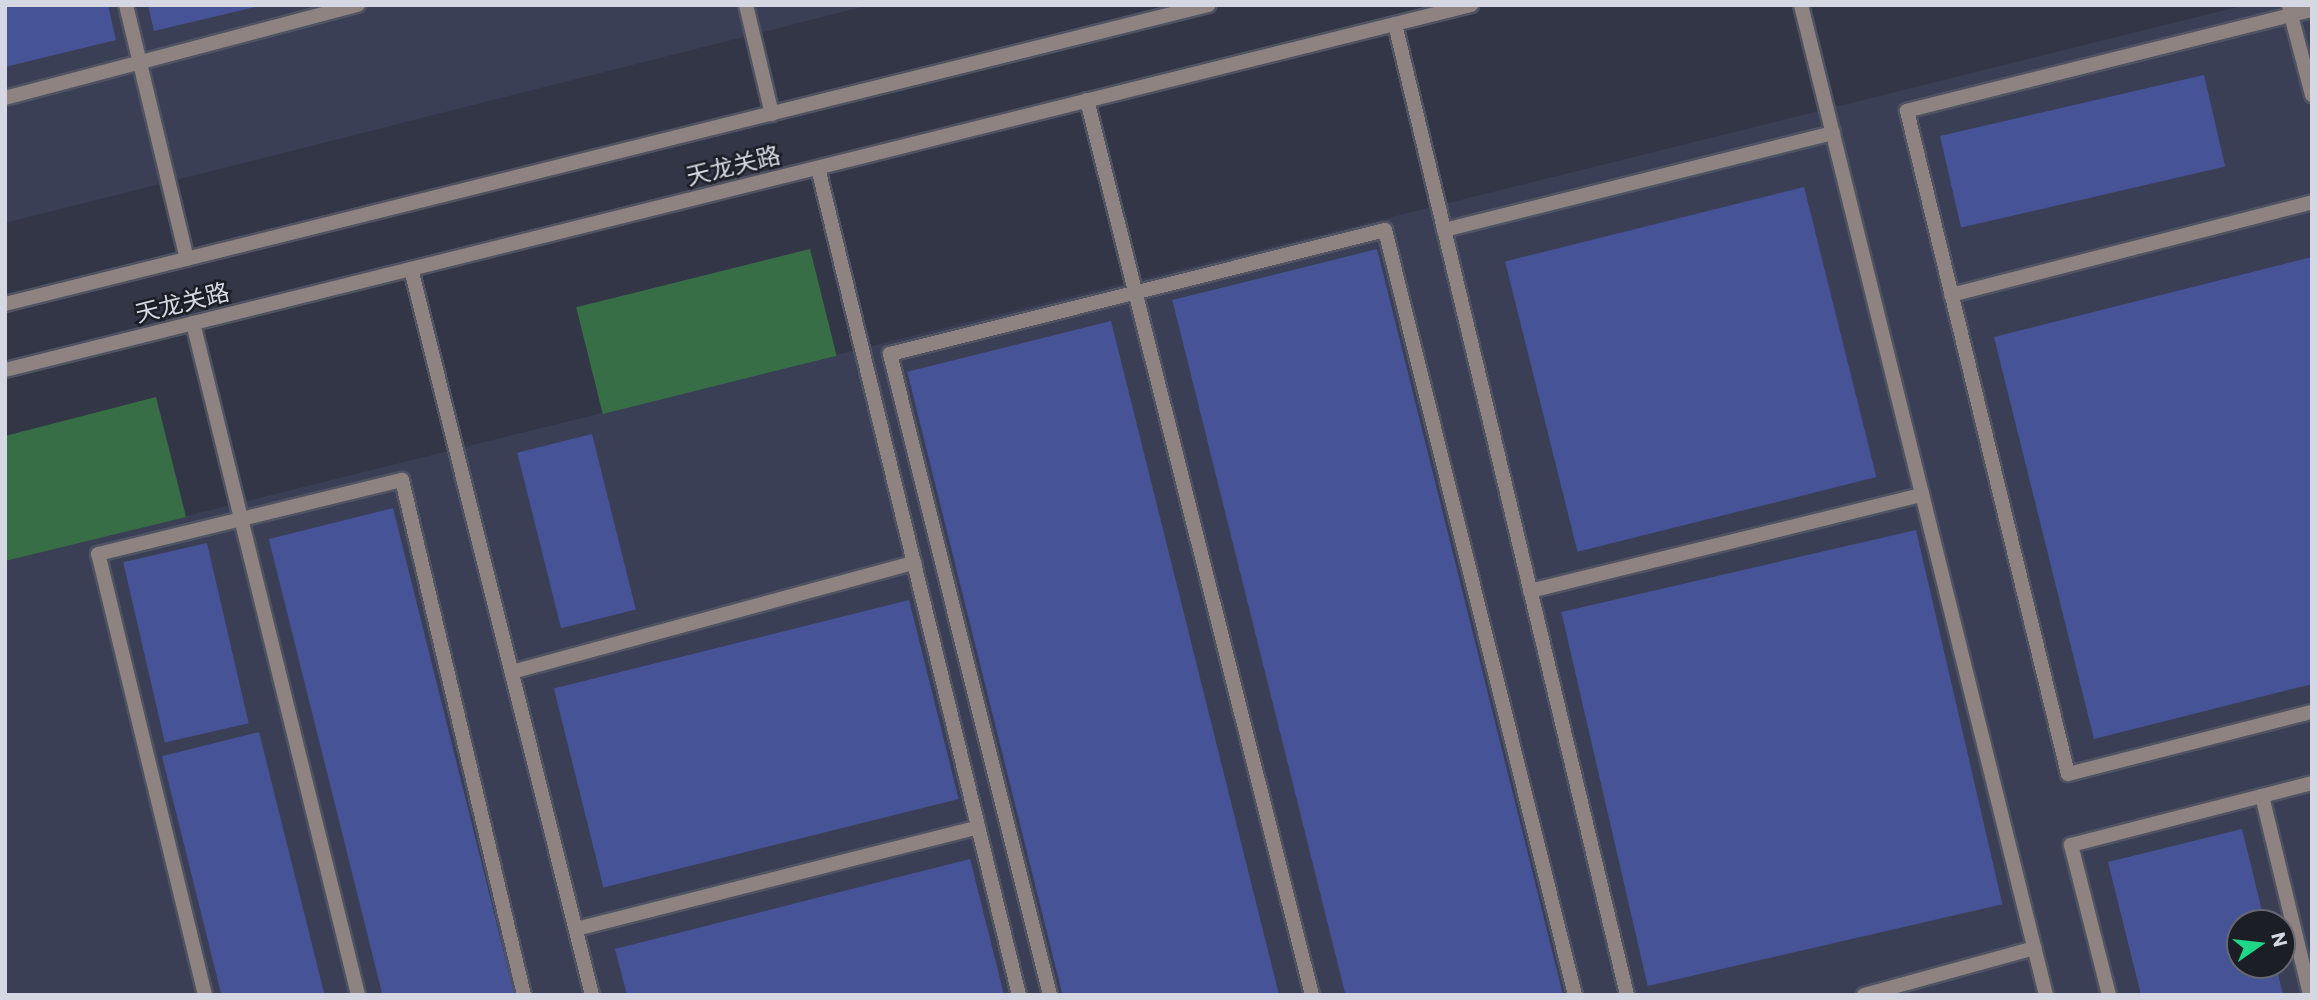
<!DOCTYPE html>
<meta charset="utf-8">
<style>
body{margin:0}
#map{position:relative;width:2317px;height:1000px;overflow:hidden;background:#323646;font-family:Commissioner,"Noto Sans SC",sans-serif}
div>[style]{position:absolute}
.built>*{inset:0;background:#3a3f56}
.green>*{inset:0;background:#376e46;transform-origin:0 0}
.building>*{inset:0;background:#475397;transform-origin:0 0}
.roads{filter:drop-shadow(2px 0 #4f5362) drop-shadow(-2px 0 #4f5362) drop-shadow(0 2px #4f5362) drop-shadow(0 -2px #4f5362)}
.service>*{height:14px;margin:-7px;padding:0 7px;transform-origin:7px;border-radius:7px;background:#8e8380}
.tertiary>*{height:14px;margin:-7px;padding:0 7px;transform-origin:7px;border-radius:7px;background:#8e8380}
span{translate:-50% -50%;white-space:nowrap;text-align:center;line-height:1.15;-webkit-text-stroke:5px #1c1e25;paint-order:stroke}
.street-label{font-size:24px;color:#d5d8e2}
.frame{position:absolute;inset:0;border:7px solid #d5d8e2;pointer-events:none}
.north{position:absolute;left:2226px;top:909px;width:70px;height:70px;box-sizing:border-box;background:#1c1e25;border:2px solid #666871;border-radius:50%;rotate:76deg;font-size:19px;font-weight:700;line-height:28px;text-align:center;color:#d5d8e2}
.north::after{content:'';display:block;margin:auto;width:24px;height:32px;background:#1fd887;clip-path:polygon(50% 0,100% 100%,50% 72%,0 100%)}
</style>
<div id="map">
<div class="built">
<div style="clip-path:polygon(5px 5px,870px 5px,5px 223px)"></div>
<div style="clip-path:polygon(evenodd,2246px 5px,2312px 5px,2312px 995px,5px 995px,5px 561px,2246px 5px,2240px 923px,2282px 923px,2282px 965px,2240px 965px,2240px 923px)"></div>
</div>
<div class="green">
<div style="left:810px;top:249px;width:110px;height:241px;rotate:76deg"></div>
<div style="clip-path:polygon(156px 397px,186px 517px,5px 561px,5px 436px)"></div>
</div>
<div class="building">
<div style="clip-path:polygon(5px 5px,108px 5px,116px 40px,5px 67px)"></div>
<div style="clip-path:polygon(148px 5px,259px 5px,259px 6px,154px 31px)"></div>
<div style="left:2204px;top:75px;width:94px;height:271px;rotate:77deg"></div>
<div style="left:1804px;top:187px;width:299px;height:308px;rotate:76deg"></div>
<div style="left:1377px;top:249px;width:770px;height:211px;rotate:76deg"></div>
<div style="clip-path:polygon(2312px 257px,2312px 684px,2094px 739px,1994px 337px)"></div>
<div style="left:1111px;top:321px;width:696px;height:210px;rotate:76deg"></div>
<div style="left:592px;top:434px;width:181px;height:77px;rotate:76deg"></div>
<div style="left:393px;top:508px;width:502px;height:128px;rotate:76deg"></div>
<div style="left:1916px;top:530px;width:384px;height:364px;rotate:77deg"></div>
<div style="left:207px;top:543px;width:185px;height:86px;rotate:77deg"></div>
<div style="left:909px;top:600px;width:205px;height:366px;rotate:76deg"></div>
<div style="left:259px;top:732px;width:271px;height:100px;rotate:76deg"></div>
<div style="clip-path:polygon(2242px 829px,2265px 923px,2240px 923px,2240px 965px,2276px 965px,2283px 995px,2141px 995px,2108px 862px)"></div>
<div style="clip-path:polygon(970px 859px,1004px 995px,627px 995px,615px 949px)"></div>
</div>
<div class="roads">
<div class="service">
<div style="left:126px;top:5px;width:261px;rotate:76.5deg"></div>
<div style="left:746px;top:5px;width:112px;rotate:76.6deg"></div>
<div style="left:1801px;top:5px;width:1020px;rotate:76.1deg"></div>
<div style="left:2289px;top:5px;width:10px;rotate:79deg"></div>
<div style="left:2291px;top:15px;width:396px;rotate:166deg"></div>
<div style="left:1907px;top:111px;width:682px;rotate:76.35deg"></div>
<div style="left:2068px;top:774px;width:252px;rotate:-14.3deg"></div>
<div style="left:2312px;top:10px;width:22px;rotate:167deg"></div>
<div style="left:2291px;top:15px;width:83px;rotate:75.3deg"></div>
<div style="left:1395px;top:24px;width:998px;rotate:76.56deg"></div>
<div style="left:5px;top:98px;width:365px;rotate:-14.8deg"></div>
<div style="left:1087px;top:100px;width:923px;rotate:75.89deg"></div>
<div style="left:818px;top:168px;width:851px;rotate:76.34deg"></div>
<div style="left:1444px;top:230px;width:401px;rotate:-14deg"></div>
<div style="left:411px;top:269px;width:748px;rotate:76deg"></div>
<div style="left:1951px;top:295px;width:373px;rotate:-14.4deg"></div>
<div style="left:193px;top:323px;width:692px;rotate:76.2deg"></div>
<div style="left:1530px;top:591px;width:404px;rotate:-13.8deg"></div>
<div style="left:512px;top:672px;width:417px;rotate:-15.2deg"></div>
<div style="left:2262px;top:796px;width:205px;rotate:76.4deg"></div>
<div style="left:576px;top:929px;width:415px;rotate:-14.2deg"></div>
<div style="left:205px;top:995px;width:454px;rotate:-103.6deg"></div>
<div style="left:98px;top:554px;width:313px;rotate:-13.7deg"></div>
<div style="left:402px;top:480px;width:529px;rotate:76.67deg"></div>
<div style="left:1050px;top:995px;width:661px;rotate:-104.02deg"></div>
<div style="left:890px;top:354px;width:510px;rotate:-14.06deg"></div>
<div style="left:1385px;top:230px;width:788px;rotate:76.05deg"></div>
<div style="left:1864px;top:995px;width:177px;rotate:-15.4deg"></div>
<div style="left:2109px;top:995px;width:155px;rotate:-104.2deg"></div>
<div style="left:2071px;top:845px;width:249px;rotate:-14.4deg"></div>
</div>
<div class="tertiary">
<div style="left:5px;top:304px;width:1240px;rotate:-13.96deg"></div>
<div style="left:5px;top:370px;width:1511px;rotate:-13.98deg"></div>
</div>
</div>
<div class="street-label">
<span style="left:733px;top:165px;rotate:-14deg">天龙关路</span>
<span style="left:182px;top:302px;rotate:-14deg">天龙关路</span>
</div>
<div class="frame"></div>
<div class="north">N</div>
</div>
